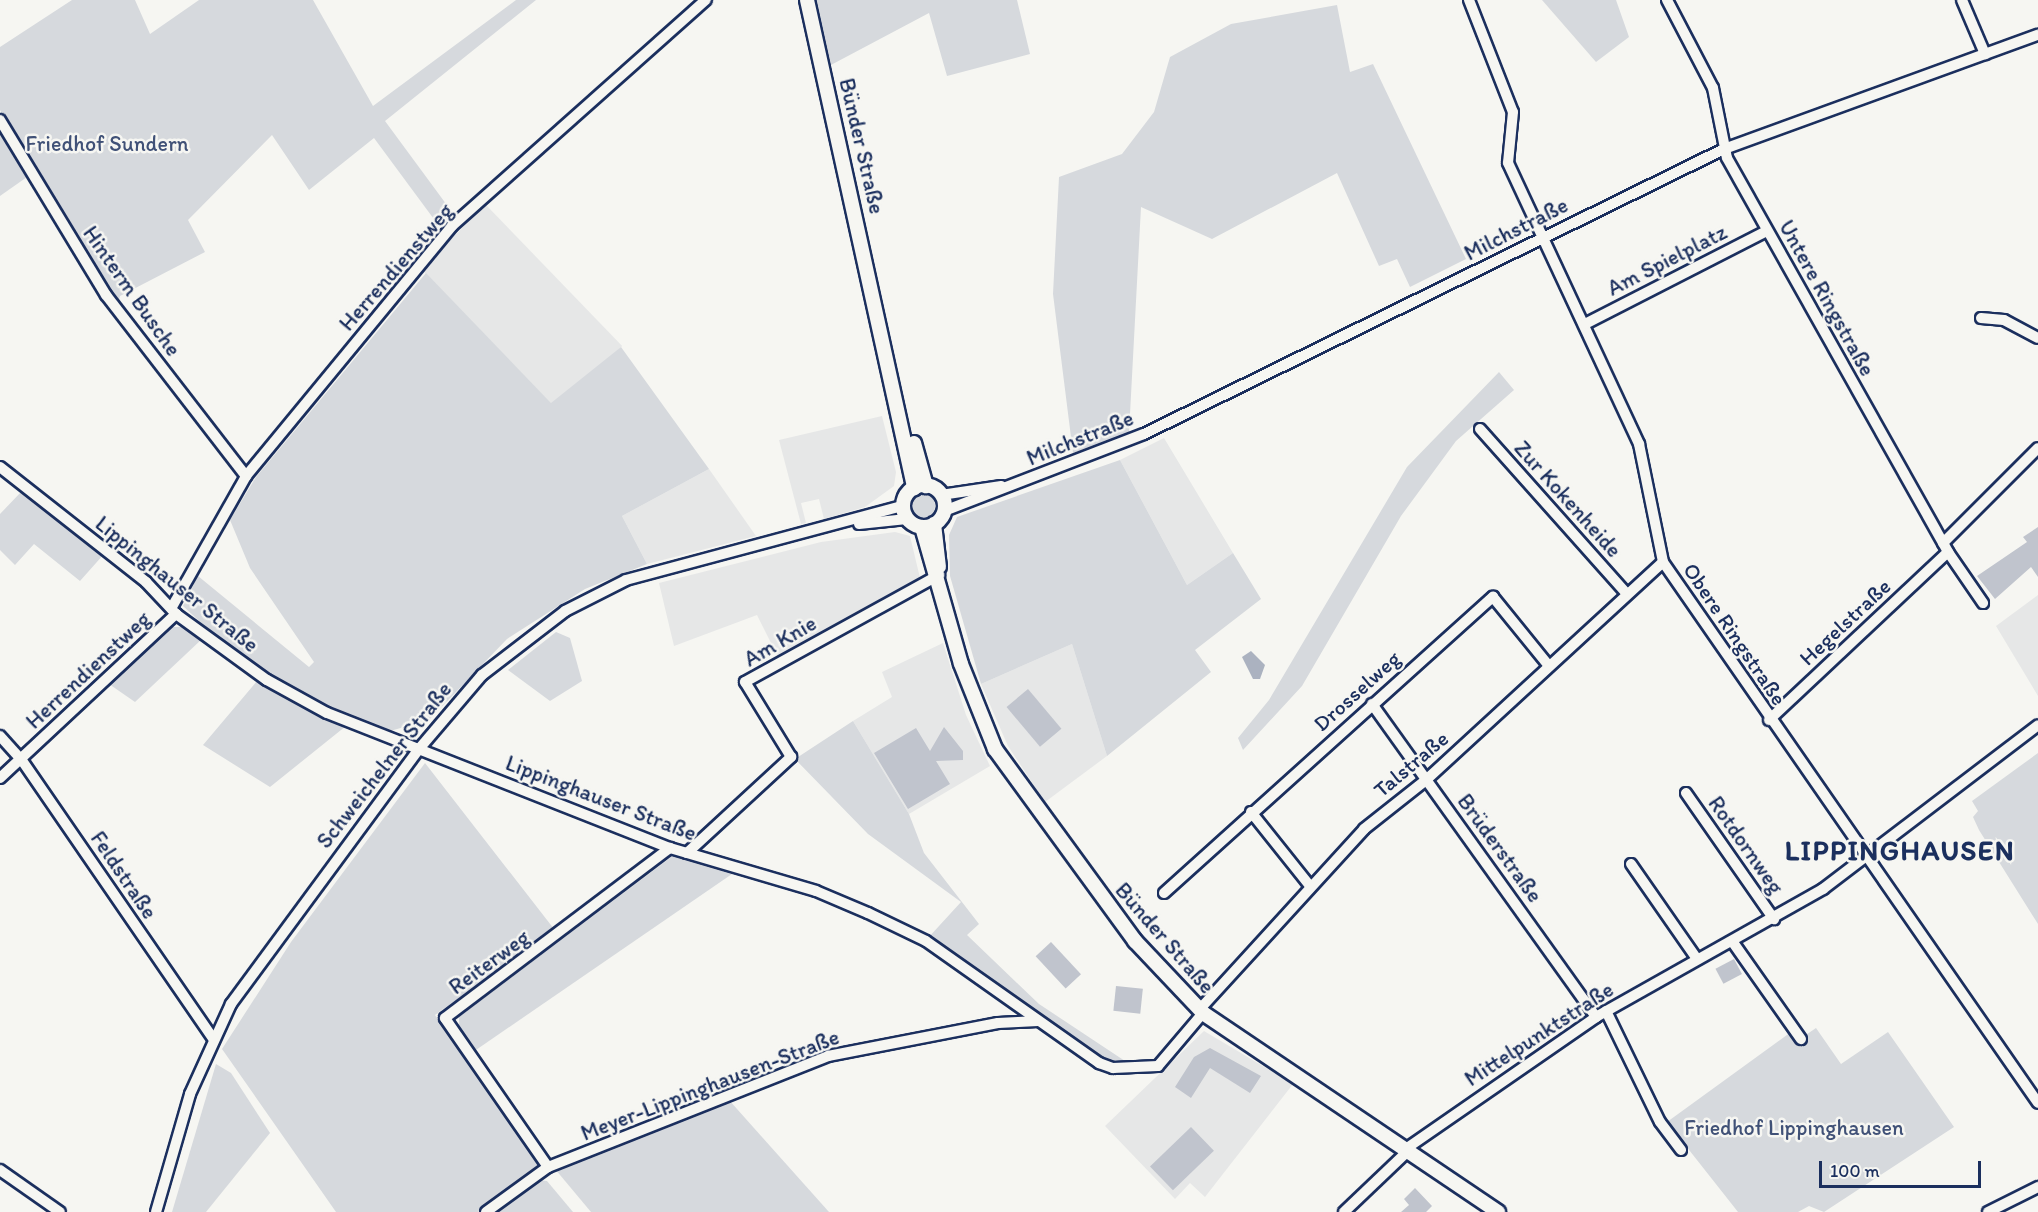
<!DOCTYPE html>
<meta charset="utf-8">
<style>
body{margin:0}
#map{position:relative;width:2038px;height:1212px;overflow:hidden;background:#f6f6f2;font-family:Itim,sans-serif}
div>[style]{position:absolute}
.built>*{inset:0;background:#e6e7e7;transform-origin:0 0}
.green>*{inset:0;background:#d6d9dd}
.round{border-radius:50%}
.water>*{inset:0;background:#abb2c0}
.building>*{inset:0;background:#c0c4cd;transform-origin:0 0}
.roads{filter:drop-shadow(2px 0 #1b2f5e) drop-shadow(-2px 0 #1b2f5e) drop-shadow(0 2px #1b2f5e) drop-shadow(0 -2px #1b2f5e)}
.minor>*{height:10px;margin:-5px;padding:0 5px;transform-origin:5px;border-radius:5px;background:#f6f6f2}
.major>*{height:14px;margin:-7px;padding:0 7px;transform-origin:7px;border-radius:7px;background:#f6f6f2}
.major>.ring{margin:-7px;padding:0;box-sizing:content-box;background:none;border:14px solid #f6f6f2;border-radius:50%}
span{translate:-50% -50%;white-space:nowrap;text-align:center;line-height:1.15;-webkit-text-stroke:5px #f6f6f2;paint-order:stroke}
.park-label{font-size:22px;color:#405177}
.street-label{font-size:22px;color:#1b2f5e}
.district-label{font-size:28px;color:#1b2f5e;font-weight:700;letter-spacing:1.5px}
.scale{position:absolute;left:1819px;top:1161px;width:162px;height:27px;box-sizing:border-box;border:3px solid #1b2f5e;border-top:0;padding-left:8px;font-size:18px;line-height:21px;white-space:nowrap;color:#1b2f5e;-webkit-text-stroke:4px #f6f6f2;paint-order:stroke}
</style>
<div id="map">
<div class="built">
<div style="left:486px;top:205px;width:196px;height:91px;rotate:46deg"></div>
<div style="clip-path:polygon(882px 416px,896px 472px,894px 486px,865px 507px,824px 519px,819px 499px,801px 503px,806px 523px,801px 524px,779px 440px)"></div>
<div style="clip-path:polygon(1164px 438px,1233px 553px,1187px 585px,1120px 460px)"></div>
<div style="clip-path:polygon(709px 469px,756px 536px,647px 564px,622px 516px)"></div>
<div style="clip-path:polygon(895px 532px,910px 536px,920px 578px,785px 654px,778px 657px,757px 615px,674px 646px,659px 583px,821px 542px)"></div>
<div style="clip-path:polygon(2038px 595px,2038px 696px,1996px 626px)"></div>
<div style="clip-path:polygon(943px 643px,966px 715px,990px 766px,909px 814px,853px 721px,892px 697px,882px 672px)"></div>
<div style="clip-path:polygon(1072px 644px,1107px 756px,1045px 802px,1008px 746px,981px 684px)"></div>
<div style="clip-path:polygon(1204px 1031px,1293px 1084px,1205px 1197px,1190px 1183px,1175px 1199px,1105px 1126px)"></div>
</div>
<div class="green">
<div style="clip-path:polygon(72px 0,135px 0,150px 34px,199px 0,313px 0,373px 106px,516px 0,536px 0,385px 121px,452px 212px,439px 226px,374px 138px,309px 190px,272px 135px,188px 220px,205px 252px,120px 296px,118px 304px,0 110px,0 47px)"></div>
<div style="clip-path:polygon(814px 0,1017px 0,1030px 54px,947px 76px,929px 13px,829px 66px)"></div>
<div style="clip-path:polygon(1542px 0,1616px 0,1629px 37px,1596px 62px)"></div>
<div style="clip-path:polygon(1337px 5px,1350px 72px,1373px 64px,1466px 259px,1410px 287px,1397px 259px,1379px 266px,1337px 173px,1212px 239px,1141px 207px,1129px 433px,1073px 453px,1053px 294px,1059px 177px,1122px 154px,1154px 112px,1170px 57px,1231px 24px)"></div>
<div style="clip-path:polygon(0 132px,27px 177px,0 196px)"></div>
<div style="clip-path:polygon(426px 273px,551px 403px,621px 347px,709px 469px,622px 516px,647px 564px,585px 589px,507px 639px,429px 720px,390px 731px,300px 695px,223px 643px,183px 606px,198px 576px,309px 667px,314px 662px,250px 568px,230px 520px,256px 477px)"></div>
<div style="clip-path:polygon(1499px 372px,1514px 390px,1456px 441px,1401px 516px,1302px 686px,1243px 750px,1238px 738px,1269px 700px,1407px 467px)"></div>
<div style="clip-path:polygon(1120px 460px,1187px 585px,1233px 553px,1261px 599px,1195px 650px,1211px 672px,1107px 756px,1072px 644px,981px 684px,950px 576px,949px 535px,957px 517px)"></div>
<div style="clip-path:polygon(22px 491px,104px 554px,80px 581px,34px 544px,15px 565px,0 550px,0 514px)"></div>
<div class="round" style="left:911px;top:494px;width:24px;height:24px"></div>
<div style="clip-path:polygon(169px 627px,186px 627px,202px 639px,135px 702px,109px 684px)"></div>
<div style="clip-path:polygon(556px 632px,570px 638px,582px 681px,550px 701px,508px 670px)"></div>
<div style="clip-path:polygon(257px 681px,321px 718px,346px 726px,270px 787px,203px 745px)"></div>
<div style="clip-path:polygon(853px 721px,909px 814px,924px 853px,979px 924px,967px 935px,1039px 1004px,1131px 1065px,1097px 1057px,928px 938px,961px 902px,868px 834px,795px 759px)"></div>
<div style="clip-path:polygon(2038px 753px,2038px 924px,1979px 830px,1973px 817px,1978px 811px,1972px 801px)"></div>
<div style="clip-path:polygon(425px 763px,554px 929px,435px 1015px,539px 1165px,478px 1212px,336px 1212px,222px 1049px,291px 942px)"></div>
<div style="clip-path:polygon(674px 855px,732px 874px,473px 1052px,459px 1030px,459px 1017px)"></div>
<div style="clip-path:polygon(1816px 1028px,1841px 1064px,1888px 1032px,1954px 1127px,1824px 1212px,1809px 1206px,1798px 1212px,1738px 1212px,1667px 1122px,1791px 1032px,1797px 1041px)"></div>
<div style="clip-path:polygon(216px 1064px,231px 1073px,270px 1133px,206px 1212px,172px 1212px)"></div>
<div style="clip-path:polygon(729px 1100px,829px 1212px,591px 1212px,555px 1169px)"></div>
<div style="clip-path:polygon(539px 1180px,547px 1181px,573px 1212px,494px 1212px)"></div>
</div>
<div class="water">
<div style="clip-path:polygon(1251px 651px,1265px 665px,1260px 679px,1253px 679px,1242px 657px)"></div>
</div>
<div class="building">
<div style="clip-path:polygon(2038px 527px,2038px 577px,2031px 567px,1995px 599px,1977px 576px,2027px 542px,2023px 537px)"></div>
<div style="left:1028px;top:689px;width:52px;height:28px;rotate:50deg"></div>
<div style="clip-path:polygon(944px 727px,963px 751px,963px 760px,936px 761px,950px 784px,908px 809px,874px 753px,916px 728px,930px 751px)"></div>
<div style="left:1051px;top:942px;width:44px;height:21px;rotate:47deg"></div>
<div style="left:1734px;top:959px;width:17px;height:21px;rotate:62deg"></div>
<div style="left:1116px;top:986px;width:27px;height:25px;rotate:6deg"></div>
<div style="clip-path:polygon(1210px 1048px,1261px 1076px,1250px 1093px,1210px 1068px,1191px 1098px,1175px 1087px,1194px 1057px)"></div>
<div style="left:1191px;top:1127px;width:33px;height:57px;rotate:46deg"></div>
<div style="clip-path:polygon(1415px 1188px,1432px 1206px,1426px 1212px,1401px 1212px,1409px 1205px,1404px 1199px)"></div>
</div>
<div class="roads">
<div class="minor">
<div style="left:1469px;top:0;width:120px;rotate:68.6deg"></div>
<div style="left:1513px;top:112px;width:51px;rotate:95.6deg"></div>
<div style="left:1508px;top:163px;width:310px;rotate:65deg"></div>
<div style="left:1639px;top:444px;width:120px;rotate:78.5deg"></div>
<div style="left:1663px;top:562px;width:658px;rotate:55.27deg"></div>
<div style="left:1667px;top:0;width:99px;rotate:62.4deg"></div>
<div style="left:1713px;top:88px;width:71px;rotate:78.7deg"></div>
<div style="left:1727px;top:158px;width:452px;rotate:60.7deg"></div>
<div style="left:1948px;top:552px;width:62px;rotate:55.5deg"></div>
<div style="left:1962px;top:0;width:59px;rotate:66.9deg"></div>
<div style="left:0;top:120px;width:205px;rotate:58.8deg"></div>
<div style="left:106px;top:295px;width:229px;rotate:52.3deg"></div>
<div style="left:1981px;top:318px;width:23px;rotate:5deg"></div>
<div style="left:2004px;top:320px;width:38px;rotate:28deg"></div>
<div style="left:1585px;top:324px;width:204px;rotate:-27.1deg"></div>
<div style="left:1480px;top:429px;width:221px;rotate:48.3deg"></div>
<div style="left:0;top:467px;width:186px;rotate:38.2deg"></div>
<div style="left:146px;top:582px;width:44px;rotate:46.8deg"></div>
<div style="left:176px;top:614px;width:112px;rotate:36deg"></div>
<div style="left:267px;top:680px;width:68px;rotate:28.8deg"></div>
<div style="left:327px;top:713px;width:369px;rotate:21.5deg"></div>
<div style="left:670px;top:848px;width:152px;rotate:16.4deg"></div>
<div style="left:816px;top:891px;width:56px;rotate:22.9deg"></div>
<div style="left:868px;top:913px;width:64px;rotate:25.8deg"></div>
<div style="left:926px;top:941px;width:212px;rotate:35.2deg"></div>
<div style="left:1099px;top:1063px;width:15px;rotate:20deg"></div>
<div style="left:1113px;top:1068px;width:45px;rotate:-2.5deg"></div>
<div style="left:1158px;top:1066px;width:70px;rotate:-49.7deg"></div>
<div style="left:941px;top:495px;width:61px;rotate:-8.5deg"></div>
<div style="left:944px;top:511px;width:214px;rotate:-21.1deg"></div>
<div style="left:1144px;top:434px;width:646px;rotate:-26.17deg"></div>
<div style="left:1724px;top:149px;width:334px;rotate:-20deg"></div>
<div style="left:859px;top:524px;width:48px;rotate:-5.9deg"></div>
<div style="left:1943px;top:543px;width:134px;rotate:-45deg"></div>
<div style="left:172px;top:607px;width:150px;rotate:-60.5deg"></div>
<div style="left:246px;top:476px;width:324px;rotate:-50.5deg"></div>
<div style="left:452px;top:226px;width:340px;rotate:-41.7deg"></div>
<div style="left:1372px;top:704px;width:385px;rotate:54.4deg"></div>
<div style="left:1769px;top:720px;width:245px;rotate:-43.2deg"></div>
<div style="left:0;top:736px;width:31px;rotate:48deg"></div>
<div style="left:21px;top:759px;width:339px;rotate:55.5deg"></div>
<div style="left:0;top:778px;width:241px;rotate:-43deg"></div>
<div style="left:1686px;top:793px;width:154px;rotate:55.1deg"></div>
<div style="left:1251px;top:812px;width:95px;rotate:51.4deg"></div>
<div style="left:687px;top:853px;width:142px;rotate:-42.7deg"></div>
<div style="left:791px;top:757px;width:88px;rotate:-121.5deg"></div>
<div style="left:745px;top:682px;width:222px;rotate:-28.9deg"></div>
<div style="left:1631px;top:864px;width:116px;rotate:55.2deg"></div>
<div style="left:1164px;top:893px;width:443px;rotate:-42deg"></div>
<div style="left:1493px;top:597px;width:89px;rotate:50.9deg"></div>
<div style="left:1732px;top:941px;width:120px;rotate:54.9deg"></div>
<div style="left:1199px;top:1010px;width:245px;rotate:-47.6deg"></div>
<div style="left:1364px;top:829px;width:79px;rotate:-38.3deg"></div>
<div style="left:1426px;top:780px;width:322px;rotate:-42.6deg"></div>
<div style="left:1606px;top:1011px;width:123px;rotate:64.1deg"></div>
<div style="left:1660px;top:1122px;width:35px;rotate:53deg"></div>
<div style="left:1407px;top:1148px;width:230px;rotate:-34.7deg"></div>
<div style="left:1596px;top:1017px;width:261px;rotate:-29.4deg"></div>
<div style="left:1823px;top:889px;width:270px;rotate:-37.3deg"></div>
<div style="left:548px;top:1167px;width:181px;rotate:-124.7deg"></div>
<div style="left:445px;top:1018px;width:282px;rotate:-37.1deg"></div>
<div style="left:0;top:1170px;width:73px;rotate:35deg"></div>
<div style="left:156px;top:1212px;width:123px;rotate:-73.9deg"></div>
<div style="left:190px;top:1094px;width:99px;rotate:-65.5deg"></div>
<div style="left:231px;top:1004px;width:317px;rotate:-53.6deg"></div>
<div style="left:419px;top:749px;width:97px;rotate:-49.6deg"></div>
<div style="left:482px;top:675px;width:105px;rotate:-37.6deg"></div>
<div style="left:565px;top:611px;width:68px;rotate:-26.9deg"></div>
<div style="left:626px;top:580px;width:287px;rotate:-15deg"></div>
<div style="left:486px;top:1212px;width:77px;rotate:-36deg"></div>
<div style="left:548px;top:1167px;width:301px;rotate:-21.6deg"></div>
<div style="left:828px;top:1056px;width:173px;rotate:-11deg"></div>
<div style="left:998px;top:1023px;width:40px;rotate:-2.9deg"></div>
<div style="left:1344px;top:1212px;width:90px;rotate:-43.6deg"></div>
<div style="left:1988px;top:1212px;width:56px;rotate:-26.6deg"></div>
</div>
<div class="major">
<div style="left:807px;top:0;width:500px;rotate:77.6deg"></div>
<div style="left:914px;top:443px;width:45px;rotate:74.4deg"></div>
<div class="ring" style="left:903px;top:485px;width:28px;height:28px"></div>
<div style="left:934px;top:524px;width:43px;rotate:83.4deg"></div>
<div style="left:922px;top:527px;width:142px;rotate:74.1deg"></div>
<div style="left:961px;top:664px;width:92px;rotate:68.2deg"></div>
<div style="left:995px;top:749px;width:238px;rotate:53.9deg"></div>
<div style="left:1135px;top:941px;width:99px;rotate:46.6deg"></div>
<div style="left:1203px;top:1013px;width:356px;rotate:34deg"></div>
</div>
</div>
<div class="park-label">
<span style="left:107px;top:144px">Friedhof Sundern</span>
<span style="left:1794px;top:1128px">Friedhof Lippinghausen</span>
</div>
<div class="street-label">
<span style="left:862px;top:146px;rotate:77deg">Bünder Straße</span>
<span style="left:1516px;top:229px;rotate:-27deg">Milchstraße</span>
<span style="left:1667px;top:260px;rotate:-27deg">Am Spielplatz</span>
<span style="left:396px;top:267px;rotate:-49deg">Herrendienstweg</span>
<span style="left:132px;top:291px;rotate:55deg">Hinterm Busche</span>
<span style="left:1827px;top:298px;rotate:61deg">Untere Ringstraße</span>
<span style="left:1080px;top:438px;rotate:-22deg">Milchstraße</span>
<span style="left:1568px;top:499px;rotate:48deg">Zur Kokenheide</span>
<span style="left:177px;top:584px;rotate:39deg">Lippinghauser Straße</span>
<span style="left:1845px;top:622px;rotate:-43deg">Hegelstraße</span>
<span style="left:1735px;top:634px;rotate:56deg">Obere Ringstraße</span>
<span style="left:780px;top:641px;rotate:-30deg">Am Knie</span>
<span style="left:88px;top:670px;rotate:-43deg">Herrendienstweg</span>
<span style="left:1357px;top:691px;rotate:-42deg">Drosselweg</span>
<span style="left:1411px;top:764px;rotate:-40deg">Talstraße</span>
<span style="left:384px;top:765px;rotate:-52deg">Schweichelner Straße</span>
<span style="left:601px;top:798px;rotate:21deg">Lippinghauser Straße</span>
<span style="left:1746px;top:845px;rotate:55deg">Rotdornweg</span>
<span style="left:1500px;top:848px;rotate:54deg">Brüderstraße</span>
<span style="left:124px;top:875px;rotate:56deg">Feldstraße</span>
<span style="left:1165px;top:938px;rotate:49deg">Bünder Straße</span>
<span style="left:489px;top:962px;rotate:-36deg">Reiterweg</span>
<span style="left:1539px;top:1034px;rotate:-33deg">Mittelpunktstraße</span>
<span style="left:710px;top:1085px;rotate:-21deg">Meyer-Lippinghausen-Straße</span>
</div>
<div class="district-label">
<span style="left:1900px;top:850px">LIPPINGHAUSEN</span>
</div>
<div class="scale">100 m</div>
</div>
